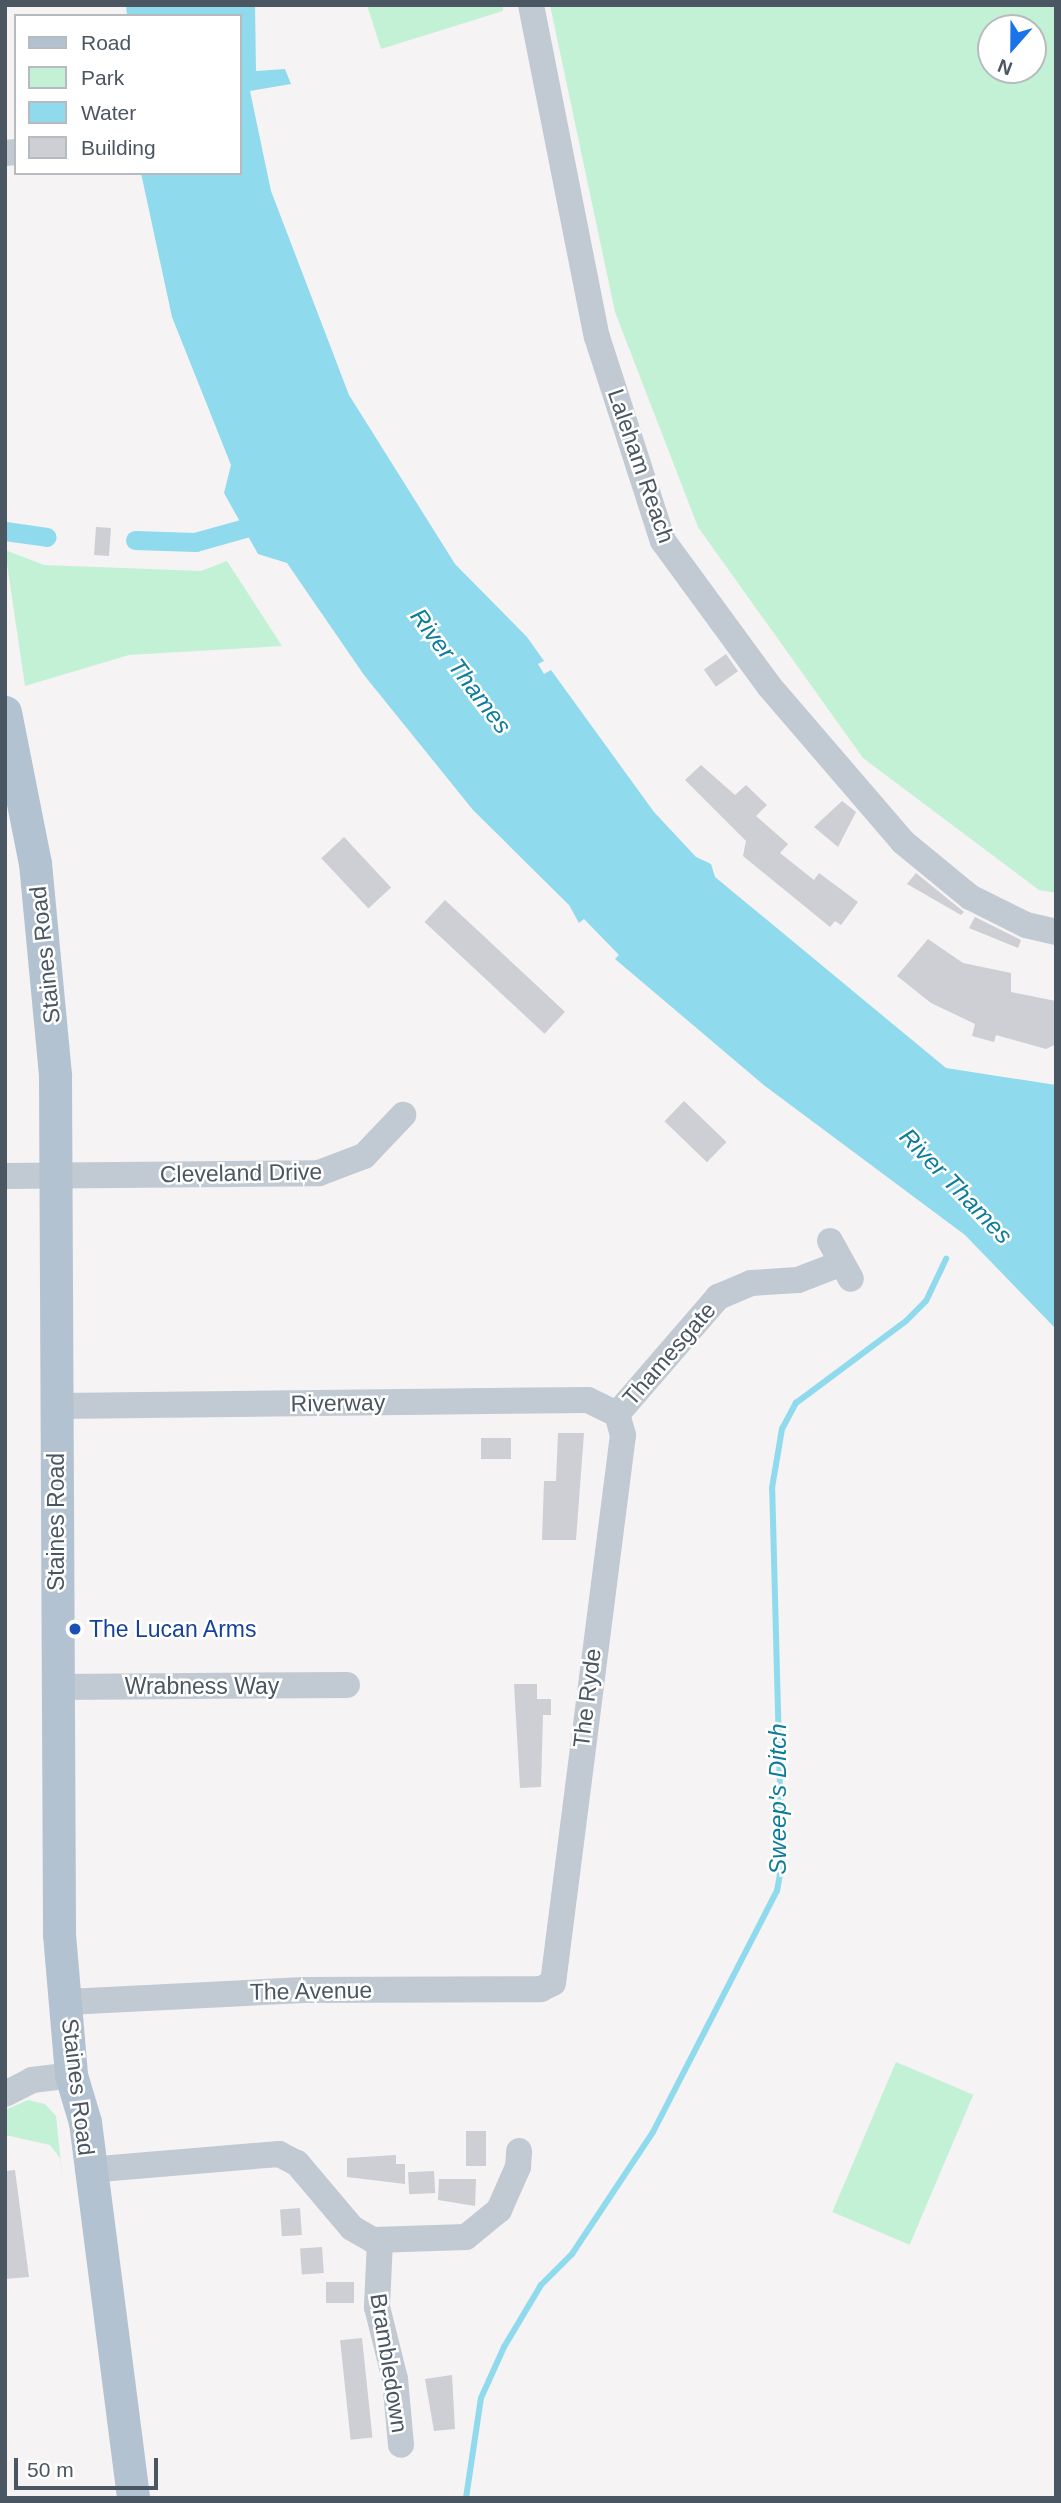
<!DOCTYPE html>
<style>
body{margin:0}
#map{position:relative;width:1061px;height:2503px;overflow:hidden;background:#f5f3f3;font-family:Arial,sans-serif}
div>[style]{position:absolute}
.green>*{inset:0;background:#c3f1d5;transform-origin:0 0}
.water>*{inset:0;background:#90daee}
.stream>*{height:6px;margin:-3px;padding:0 3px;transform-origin:3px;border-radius:3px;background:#90daee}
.canal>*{height:19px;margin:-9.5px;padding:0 9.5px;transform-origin:9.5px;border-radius:9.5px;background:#90daee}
.building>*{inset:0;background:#cdcfd5;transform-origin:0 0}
.minor>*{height:26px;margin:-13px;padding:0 13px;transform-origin:13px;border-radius:13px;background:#c1cad2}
.major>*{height:33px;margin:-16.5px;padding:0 16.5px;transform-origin:16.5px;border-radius:16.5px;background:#b3c2d1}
.dots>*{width:19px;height:19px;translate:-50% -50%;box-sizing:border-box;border:4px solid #fff;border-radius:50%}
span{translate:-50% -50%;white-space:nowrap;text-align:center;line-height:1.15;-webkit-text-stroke:5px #fff;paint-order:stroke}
.street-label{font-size:23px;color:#4a5661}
.transit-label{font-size:23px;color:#164399}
.left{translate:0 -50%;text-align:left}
.water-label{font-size:24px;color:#0c7c9b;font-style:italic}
.frame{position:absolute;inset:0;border:7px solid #4a5661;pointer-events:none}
.legend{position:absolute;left:14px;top:14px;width:228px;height:161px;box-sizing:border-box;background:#fff;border:2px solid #b7bbc0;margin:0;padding:9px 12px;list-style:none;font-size:21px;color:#4a5661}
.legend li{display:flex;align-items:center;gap:14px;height:35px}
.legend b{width:35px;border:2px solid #b7bbc0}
.north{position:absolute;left:977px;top:14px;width:70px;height:70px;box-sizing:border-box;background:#fff;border:2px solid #b7bbc0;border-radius:50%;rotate:201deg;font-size:19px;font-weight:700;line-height:28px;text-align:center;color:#4a5661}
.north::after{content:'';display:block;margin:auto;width:24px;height:32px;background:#1a73e8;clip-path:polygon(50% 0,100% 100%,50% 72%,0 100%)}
.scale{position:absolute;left:14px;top:2458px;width:144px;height:32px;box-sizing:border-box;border:4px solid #4a5661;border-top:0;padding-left:9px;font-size:21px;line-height:24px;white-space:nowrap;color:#4a5661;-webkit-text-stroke:5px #fff;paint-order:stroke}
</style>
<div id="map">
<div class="green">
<div style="clip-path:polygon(367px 5px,503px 5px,503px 11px,381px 49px)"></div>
<div style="clip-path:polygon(evenodd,550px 5px,1056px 5px,1056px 893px,1039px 890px,863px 758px,698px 527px,615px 312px,550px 5px,1033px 28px,1033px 70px,991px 70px,991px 28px,1033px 28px)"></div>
<div style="clip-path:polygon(5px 550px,44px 565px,201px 571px,227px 561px,282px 646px,129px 655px,25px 686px)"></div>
<div style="left:896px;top:2062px;width:84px;height:163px;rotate:23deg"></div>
<div style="clip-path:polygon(28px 2100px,45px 2104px,56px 2116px,63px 2183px,60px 2158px,50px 2145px,5px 2135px,5px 2110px)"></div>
</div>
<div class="water">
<div style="clip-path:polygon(126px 5px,255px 5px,256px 71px,285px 69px,291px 84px,250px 91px,271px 191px,349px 395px,455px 564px,527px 637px,544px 661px,538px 664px,544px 674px,551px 670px,654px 812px,696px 857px,711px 864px,715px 877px,946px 1068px,1056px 1085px,1056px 1329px,965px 1235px,765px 1086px,615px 959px,619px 955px,584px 919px,579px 923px,569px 905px,473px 810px,364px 675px,287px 563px,258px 554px,224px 493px,231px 465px,172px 317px,141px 173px,240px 173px,240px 16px,127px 16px)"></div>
</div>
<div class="stream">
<div style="left:466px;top:2498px;width:101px;rotate:-81.5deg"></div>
<div style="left:481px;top:2398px;width:56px;rotate:-65.7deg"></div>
<div style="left:504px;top:2347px;width:72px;rotate:-59.2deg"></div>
<div style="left:541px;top:2285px;width:44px;rotate:-45deg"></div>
<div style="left:572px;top:2254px;width:146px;rotate:-56.4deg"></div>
<div style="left:653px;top:2132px;width:271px;rotate:-62.8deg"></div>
<div style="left:777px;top:1891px;width:27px;rotate:-80deg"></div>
<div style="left:782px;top:1864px;width:376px;rotate:-91.5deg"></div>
<div style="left:772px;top:1488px;width:60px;rotate:-80.4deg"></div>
<div style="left:782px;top:1429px;width:30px;rotate:-62deg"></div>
<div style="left:796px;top:1403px;width:137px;rotate:-36.7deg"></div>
<div style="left:906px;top:1321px;width:28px;rotate:-45deg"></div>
<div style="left:926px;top:1301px;width:47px;rotate:-64.5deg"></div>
</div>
<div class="canal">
<div style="left:5px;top:531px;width:42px;rotate:8.1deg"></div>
<div style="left:135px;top:540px;width:60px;rotate:1.9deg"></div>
<div style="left:195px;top:542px;width:75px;rotate:-15.5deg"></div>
</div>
<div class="building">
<div style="left:96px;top:527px;width:15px;height:28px;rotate:4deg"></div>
<div style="left:726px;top:654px;width:21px;height:27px;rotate:55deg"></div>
<div style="clip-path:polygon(701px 765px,735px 795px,746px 785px,767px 805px,756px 816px,788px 844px,780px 853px,814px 880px,819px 873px,858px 902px,841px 925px,835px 921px,830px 927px,743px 856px,746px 841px,685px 780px)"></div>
<div style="clip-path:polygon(842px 801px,856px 812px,838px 847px,814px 827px)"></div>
<div style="left:344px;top:837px;width:69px;height:31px;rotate:47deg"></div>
<div style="clip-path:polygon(916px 873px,964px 912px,961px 915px,907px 884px)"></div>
<div style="left:445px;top:900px;width:164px;height:30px;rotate:43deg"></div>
<div style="clip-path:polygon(975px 917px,1021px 940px,1018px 948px,969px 928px)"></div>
<div style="clip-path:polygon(928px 939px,963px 963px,1011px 973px,1011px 992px,1056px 1001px,1056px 1044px,1046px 1049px,996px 1035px,994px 1042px,972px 1036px,975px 1024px,931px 1003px,897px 976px)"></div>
<div style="left:684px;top:1101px;width:59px;height:28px;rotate:44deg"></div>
<div style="clip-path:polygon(558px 1433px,584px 1433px,576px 1540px,542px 1540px,544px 1481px,556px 1481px)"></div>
<div style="left:481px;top:1438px;width:30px;height:21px"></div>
<div style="clip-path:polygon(514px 1684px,537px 1684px,537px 1699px,551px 1699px,551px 1715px,543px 1715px,541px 1787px,520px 1788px)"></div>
<div style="left:466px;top:2131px;width:20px;height:35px"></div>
<div style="clip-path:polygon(396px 2155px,396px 2164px,405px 2164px,405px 2184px,347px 2177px,347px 2158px)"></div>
<div style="clip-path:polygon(15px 2170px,29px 2277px,5px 2279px,5px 2171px)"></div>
<div style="left:434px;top:2171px;width:22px;height:26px;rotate:87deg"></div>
<div style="clip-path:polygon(439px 2179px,476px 2179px,475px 2206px,438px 2200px)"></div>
<div style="left:300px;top:2208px;width:27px;height:20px;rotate:86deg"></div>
<div style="left:322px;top:2247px;width:26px;height:22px;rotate:86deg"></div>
<div style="left:326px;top:2282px;width:28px;height:21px"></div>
<div style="left:362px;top:2338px;width:100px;height:22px;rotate:84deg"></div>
<div style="clip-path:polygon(452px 2375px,455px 2429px,434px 2431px,425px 2379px)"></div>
</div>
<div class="minor">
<div style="left:531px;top:5px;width:338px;rotate:78.8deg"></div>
<div style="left:597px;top:337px;width:214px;rotate:72.1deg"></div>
<div style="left:663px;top:541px;width:180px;rotate:53.8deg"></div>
<div style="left:769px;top:686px;width:206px;rotate:49.3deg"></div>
<div style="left:903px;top:842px;width:87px;rotate:39.4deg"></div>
<div style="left:970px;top:897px;width:63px;rotate:26.6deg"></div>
<div style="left:1026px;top:925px;width:31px;rotate:13deg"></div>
<div style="left:5px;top:153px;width:11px;rotate:-5deg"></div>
<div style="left:5px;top:1176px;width:314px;rotate:-0.5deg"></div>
<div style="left:319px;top:1173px;width:48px;rotate:-20.7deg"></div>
<div style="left:364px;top:1156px;width:57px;rotate:-46.4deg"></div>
<div style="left:830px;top:1241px;width:43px;rotate:61.1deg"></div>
<div style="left:56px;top:1406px;width:532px;rotate:-0.65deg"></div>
<div style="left:588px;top:1400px;width:32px;rotate:26deg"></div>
<div style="left:617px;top:1414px;width:155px;rotate:-49.2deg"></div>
<div style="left:718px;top:1297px;width:36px;rotate:-23deg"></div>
<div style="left:751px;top:1283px;width:47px;rotate:-3.7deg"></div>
<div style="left:798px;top:1280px;width:47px;rotate:-21.1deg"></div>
<div style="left:57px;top:1687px;width:290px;rotate:-0.4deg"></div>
<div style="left:67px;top:2002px;width:237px;rotate:-2.9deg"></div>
<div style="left:304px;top:1990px;width:237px;rotate:-0.2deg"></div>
<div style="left:541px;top:1989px;width:13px;rotate:-27deg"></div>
<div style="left:553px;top:1983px;width:552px;rotate:-82.72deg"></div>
<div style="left:623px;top:1435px;width:22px;rotate:-106deg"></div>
<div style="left:5px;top:2094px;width:30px;rotate:-27deg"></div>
<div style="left:32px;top:2080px;width:39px;rotate:-7deg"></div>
<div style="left:88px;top:2170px;width:192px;rotate:-4.8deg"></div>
<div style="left:279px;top:2154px;width:20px;rotate:27deg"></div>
<div style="left:297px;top:2163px;width:85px;rotate:49.8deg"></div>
<div style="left:352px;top:2228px;width:24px;rotate:30deg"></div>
<div style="left:373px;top:2240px;width:93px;rotate:-1.8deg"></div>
<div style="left:466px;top:2237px;width:43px;rotate:-39.3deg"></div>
<div style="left:499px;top:2210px;width:47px;rotate:-66.2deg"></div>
<div style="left:518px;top:2167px;width:16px;rotate:-86deg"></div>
<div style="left:380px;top:2240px;width:67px;rotate:92.6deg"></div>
<div style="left:377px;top:2307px;width:74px;rotate:76deg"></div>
<div style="left:395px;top:2379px;width:66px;rotate:84.8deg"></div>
</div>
<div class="major">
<div style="left:5px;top:712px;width:154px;rotate:78.8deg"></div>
<div style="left:35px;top:863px;width:214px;rotate:84.6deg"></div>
<div style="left:55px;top:1076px;width:858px;rotate:89.73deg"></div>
<div style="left:59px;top:1934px;width:142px;rotate:85.1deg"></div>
<div style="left:71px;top:2075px;width:49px;rotate:73.4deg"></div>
<div style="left:85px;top:2122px;width:379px;rotate:82.7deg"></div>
</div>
<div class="dots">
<div style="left:75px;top:1629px;background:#1a4fb4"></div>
</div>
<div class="street-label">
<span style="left:641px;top:466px;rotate:71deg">Laleham Reach</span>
<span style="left:45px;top:955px;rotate:-96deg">Staines Road</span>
<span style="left:241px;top:1173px;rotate:-1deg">Cleveland Drive</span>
<span style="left:669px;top:1354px;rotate:-49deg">Thamesgate</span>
<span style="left:338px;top:1403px;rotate:-1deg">Riverway</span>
<span style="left:56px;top:1522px;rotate:-90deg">Staines Road</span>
<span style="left:202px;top:1686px">Wrabness Way</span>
<span style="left:587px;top:1698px;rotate:-83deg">The Ryde</span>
<span style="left:311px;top:1991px;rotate:-1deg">The Avenue</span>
<span style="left:78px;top:2087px;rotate:83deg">Staines Road</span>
<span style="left:389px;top:2363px;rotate:81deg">Brambledown</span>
</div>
<div class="transit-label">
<span class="left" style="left:89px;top:1629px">The Lucan Arms</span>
</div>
<div class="water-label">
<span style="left:461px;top:671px;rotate:53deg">River Thames</span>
<span style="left:956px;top:1186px;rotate:46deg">River Thames</span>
<span style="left:778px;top:1799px;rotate:-90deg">Sweep's Ditch</span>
</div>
<div class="frame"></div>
<ul class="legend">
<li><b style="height:9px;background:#b3c2d1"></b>Road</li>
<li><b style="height:19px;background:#c3f1d5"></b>Park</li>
<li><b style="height:19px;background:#90daee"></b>Water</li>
<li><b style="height:19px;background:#cdcfd5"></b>Building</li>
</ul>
<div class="north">N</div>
<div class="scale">50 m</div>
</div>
